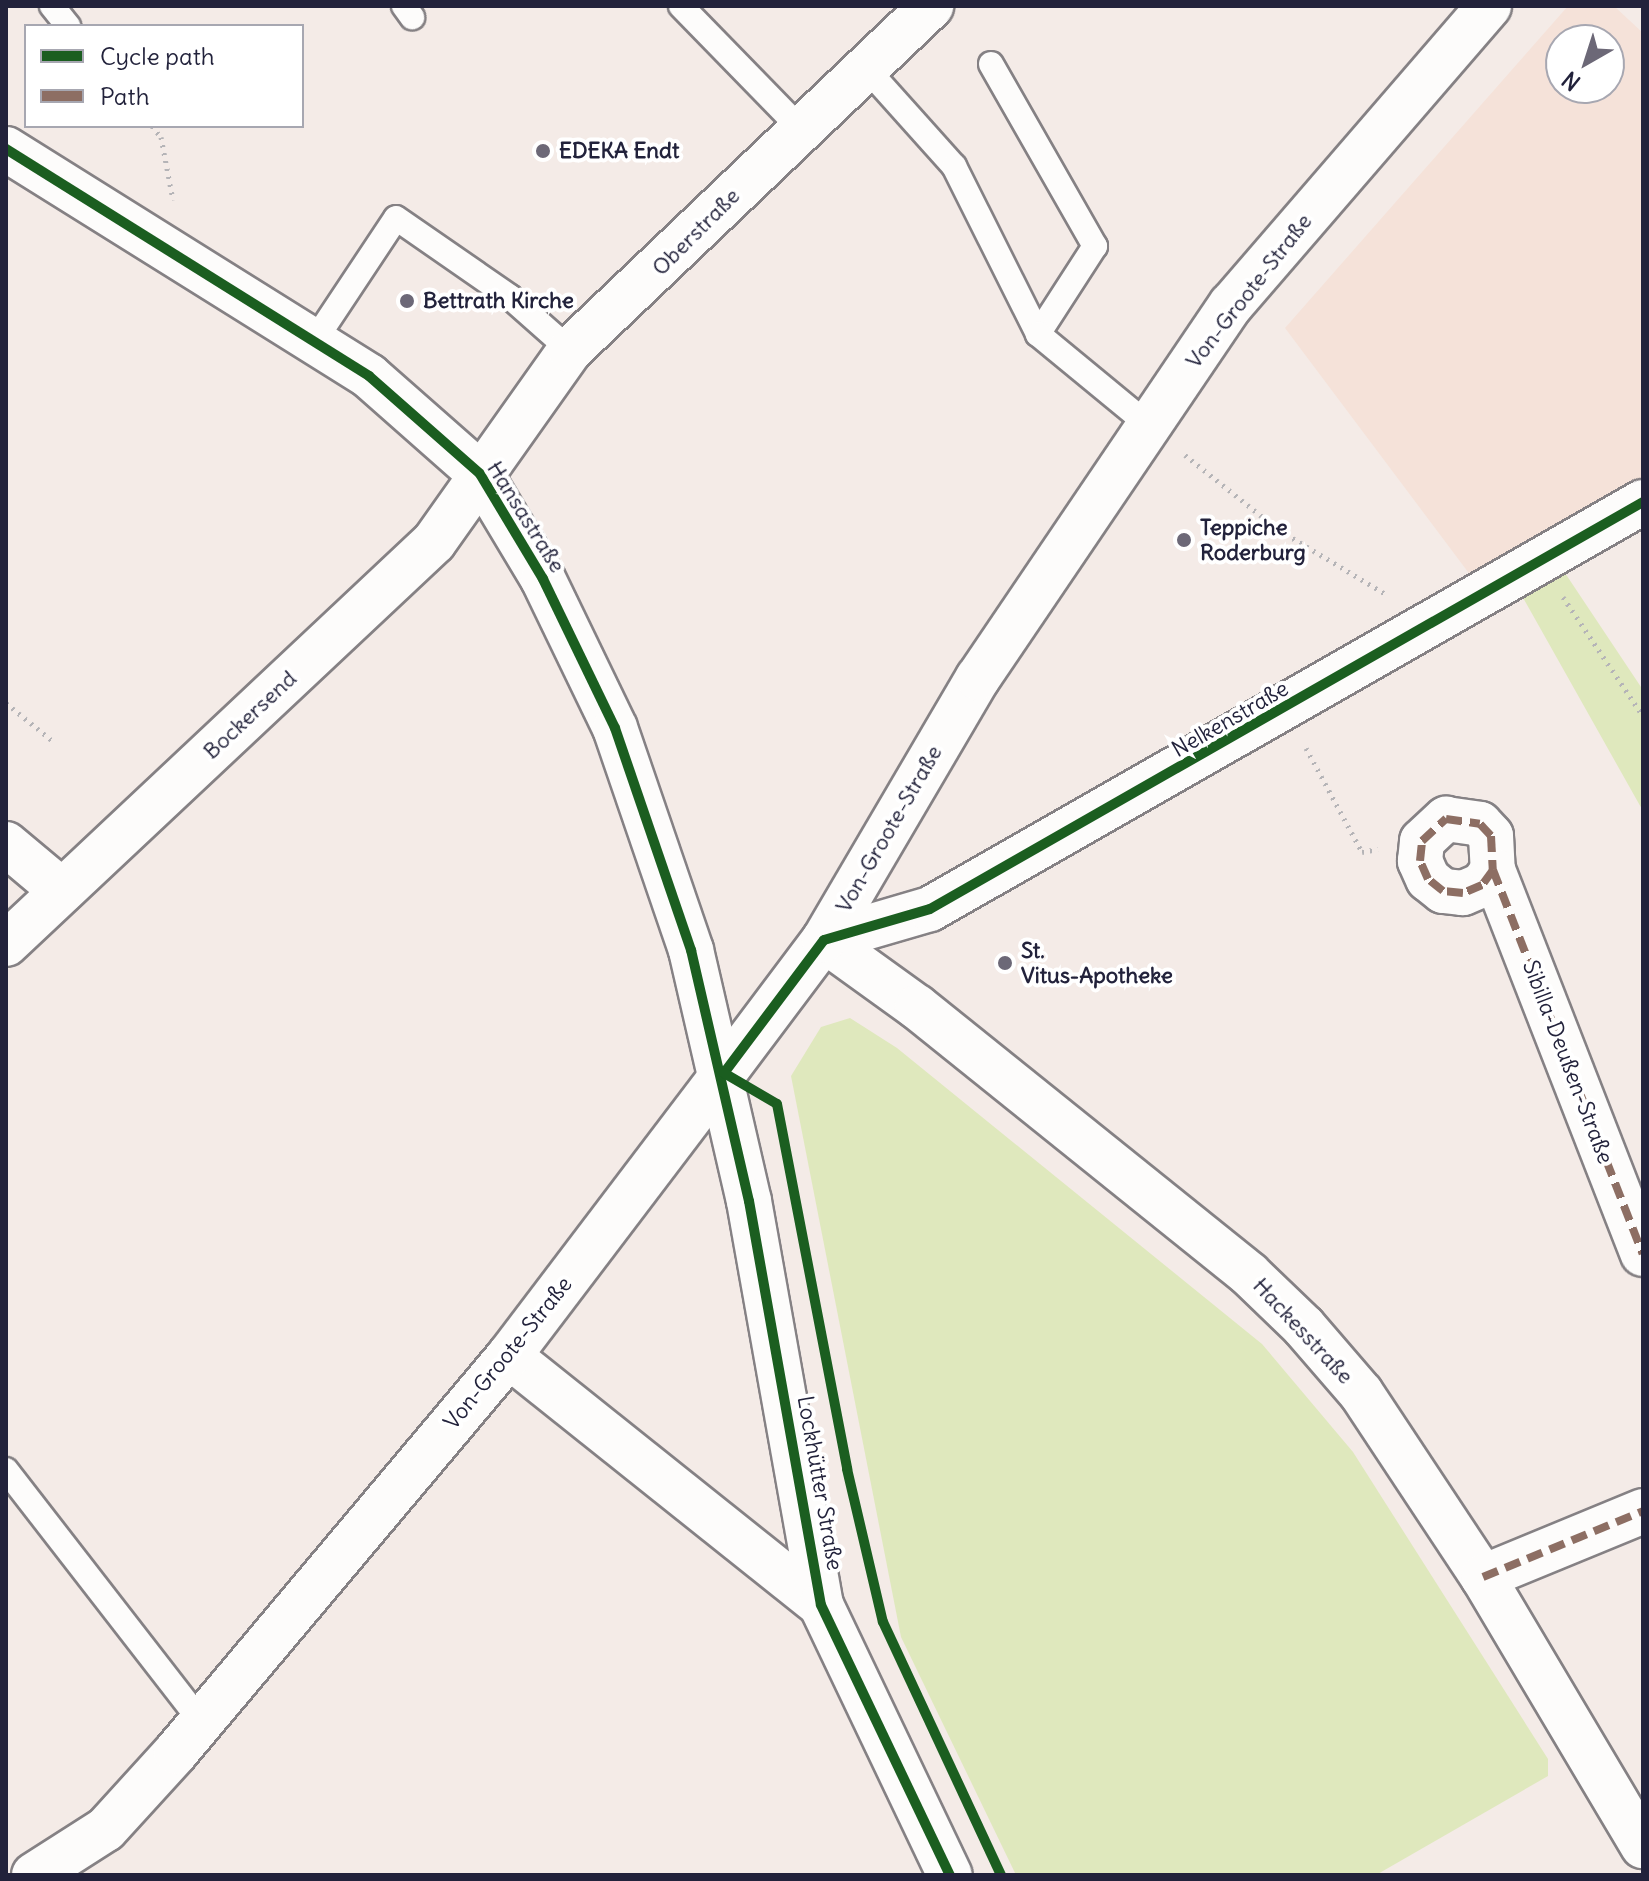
<!DOCTYPE html>
<meta charset="utf-8">
<style>
body{margin:0}
#map{position:relative;width:1649px;height:1881px;overflow:hidden;background:#f4ebe7;font-family:Delius,sans-serif}
div>[style]{position:absolute}
.built>*{inset:0;background:#f5e2d9}
.green>*{inset:0;background:#dfe8bd}
.path>*{height:5px;margin-top:-2.5px;transform-origin:0;background:repeating-linear-gradient(90deg,#b5b4b7 0 2px,transparent 0 8px)}
.roads{filter:drop-shadow(2px 0 #858184) drop-shadow(-2px 0 #858184) drop-shadow(0 2px #858184) drop-shadow(0 -2px #858184)}
.lane>*{height:24px;margin:-12px;padding:0 12px;transform-origin:12px;border-radius:12px;background:#fdfcfb}
.street>*{height:44px;margin:-22px;padding:0 22px;transform-origin:22px;border-radius:22px;background:#fdfcfb}
.secondary>*{height:44px;margin:-22px;padding:0 22px;transform-origin:22px;border-radius:22px;background:#fdfcfb}
.quiet>*{height:8px;margin-top:-4px;transform-origin:0;background:repeating-linear-gradient(90deg,#8d6e63 0 16px,transparent 0 24px)}
.cycleway>*{height:10px;margin:-5px;padding:0 5px;transform-origin:5px;border-radius:5px;background:#1b5e20}
.dots>*{width:22px;height:22px;translate:-50% -50%;box-sizing:border-box;border:4px solid #fff;border-radius:50%}
span{translate:-50% -50%;white-space:nowrap;text-align:center;line-height:1.15;-webkit-text-stroke:8px #fff;paint-order:stroke}
.poi-label{font-size:22px;color:#22223b;font-weight:700}
.left{translate:0 -50%;text-align:left}
.street-label{font-size:22px;color:#22223b}
.frame{position:absolute;inset:0;border:8px solid #22223b;pointer-events:none}
.legend{position:absolute;left:24px;top:24px;width:280px;height:104px;box-sizing:border-box;background:#fff;border:2px solid #a7a7b1;margin:0;padding:10px 14px;list-style:none;font-size:24px;color:#22223b}
.legend li{display:flex;align-items:center;gap:16px;height:40px}
.legend b{width:40px;border:2px solid #a7a7b1}
.north{position:absolute;left:1545px;top:24px;width:80px;height:80px;box-sizing:border-box;background:#fff;border:2px solid #a7a7b1;border-radius:50%;rotate:219deg;font-size:22px;font-weight:700;line-height:32px;text-align:center;color:#22223b}
.north::after{content:'';display:block;margin:auto;width:28px;height:36px;background:#6c6877;clip-path:polygon(50% 0,100% 100%,50% 72%,0 100%)}
</style>
<div id="map">
<div class="built">
<div style="clip-path:polygon(evenodd,1568px 6px,1614px 6px,1643px 33px,1643px 482px,1474px 580px,1285px 328px,1568px 6px,1561px 40px,1609px 40px,1609px 88px,1561px 88px,1561px 40px)"></div>
</div>
<div class="green">
<div style="clip-path:polygon(1565px 573px,1643px 690px,1643px 811px,1522px 596px)"></div>
<div style="clip-path:polygon(850px 1018px,897px 1048px,1262px 1344px,1353px 1452px,1548px 1759px,1548px 1776px,1376px 1875px,1016px 1875px,901px 1637px,791px 1076px,821px 1027px)"></div>
</div>
<div class="path">
<div style="left:152px;top:126px;width:14px;rotate:51deg"></div>
<div style="left:161px;top:137px;width:64px;rotate:79.2deg"></div>
<div style="left:1185px;top:455px;width:120px;rotate:38.6deg"></div>
<div style="left:1279px;top:530px;width:126px;rotate:31deg"></div>
<div style="left:1563px;top:597px;width:143px;rotate:56.1deg"></div>
<div style="left:6px;top:703px;width:62px;rotate:39.1deg"></div>
<div style="left:1306px;top:748px;width:118px;rotate:61.7deg"></div>
<div style="left:1362px;top:852px;width:16px;rotate:-11deg"></div>
</div>
<div class="roads">
<div class="lane">
<div style="left:52px;top:6px;width:26px;rotate:51deg"></div>
<div style="left:404px;top:6px;width:14px;rotate:54deg"></div>
<div style="left:681px;top:6px;width:170px;rotate:45.7deg"></div>
<div style="left:991px;top:64px;width:210px;rotate:60.3deg"></div>
<div style="left:1095px;top:246px;width:105px;rotate:122.9deg"></div>
<div style="left:866px;top:68px;width:132px;rotate:48.1deg"></div>
<div style="left:954px;top:166px;width:188px;rotate:63.4deg"></div>
<div style="left:1038px;top:334px;width:141px;rotate:39.5deg"></div>
<div style="left:315px;top:340px;width:146px;rotate:-56.4deg"></div>
<div style="left:396px;top:218px;width:139px;rotate:34.7deg"></div>
<div style="left:510px;top:297px;width:80px;rotate:41.5deg"></div>
<div style="left:6px;top:1470px;width:318px;rotate:52.2deg"></div>
</div>
<div class="street">
<div style="left:6px;top:844px;width:73px;rotate:40deg"></div>
<div style="left:1493px;top:870px;width:19px;rotate:126deg"></div>
<div style="left:1482px;top:885px;width:21px;rotate:157deg"></div>
<div style="left:1463px;top:893px;width:20px;rotate:-174deg"></div>
<div style="left:1443px;top:891px;width:19px;rotate:-141deg"></div>
<div style="left:1428px;top:879px;width:20px;rotate:-114deg"></div>
<div style="left:1420px;top:861px;width:20px;rotate:-84deg"></div>
<div style="left:1422px;top:841px;width:33px;rotate:-43deg"></div>
<div style="left:1446px;top:819px;width:34px;rotate:8deg"></div>
<div style="left:1480px;top:824px;width:16px;rotate:47deg"></div>
<div style="left:1491px;top:836px;width:34px;rotate:87deg"></div>
<div style="left:1493px;top:870px;width:412px;rotate:68.7deg"></div>
<div style="left:824px;top:940px;width:115px;rotate:35.8deg"></div>
<div style="left:917px;top:1007px;width:426px;rotate:38.8deg"></div>
<div style="left:1249px;top:1274px;width:76px;rotate:43.9deg"></div>
<div style="left:1304px;top:1327px;width:87px;rotate:49.2deg"></div>
<div style="left:1361px;top:1393px;width:221px;rotate:56.5deg"></div>
<div style="left:1483px;top:1577px;width:313px;rotate:59.3deg"></div>
<div style="left:824px;top:940px;width:110px;rotate:-16.3deg"></div>
<div style="left:930px;top:909px;width:821px;rotate:-29.72deg"></div>
<div style="left:6px;top:944px;width:587px;rotate:-43.21deg"></div>
<div style="left:434px;top:542px;width:235px;rotate:-54.7deg"></div>
<div style="left:570px;top:350px;width:499px;rotate:-43.6deg"></div>
<div style="left:509px;top:1356px;width:399px;rotate:38.6deg"></div>
<div style="left:1483px;top:1577px;width:173px;rotate:-22.4deg"></div>
<div style="left:34px;top:1875px;width:85px;rotate:-32.6deg"></div>
<div style="left:106px;top:1829px;width:104px;rotate:-47.7deg"></div>
<div style="left:176px;top:1752px;width:517px;rotate:-49.94deg"></div>
<div style="left:509px;top:1356px;width:355px;rotate:-52.8deg"></div>
</div>
<div class="secondary">
<div style="left:6px;top:149px;width:428px;rotate:32deg"></div>
<div style="left:369px;top:376px;width:148px;rotate:41.4deg"></div>
<div style="left:480px;top:474px;width:122px;rotate:59deg"></div>
<div style="left:543px;top:579px;width:165px;rotate:64.2deg"></div>
<div style="left:615px;top:728px;width:235px;rotate:71.1deg"></div>
<div style="left:691px;top:950px;width:258px;rotate:77deg"></div>
<div style="left:749px;top:1201px;width:410px;rotate:79.9deg"></div>
<div style="left:821px;top:1605px;width:299px;rotate:64.5deg"></div>
<div style="left:724px;top:1073px;width:166px;rotate:-53.1deg"></div>
<div style="left:824px;top:940px;width:304px;rotate:-59.6deg"></div>
<div style="left:978px;top:678px;width:451px;rotate:-55.9deg"></div>
<div style="left:1231px;top:305px;width:395px;rotate:-49.2deg"></div>
</div>
</div>
<div class="quiet">
<div style="left:1493px;top:870px;width:19px;rotate:126deg"></div>
<div style="left:1482px;top:885px;width:21px;rotate:157deg"></div>
<div style="left:1463px;top:893px;width:20px;rotate:-174deg"></div>
<div style="left:1443px;top:891px;width:19px;rotate:-141deg"></div>
<div style="left:1428px;top:879px;width:20px;rotate:-114deg"></div>
<div style="left:1420px;top:861px;width:20px;rotate:-84deg"></div>
<div style="left:1422px;top:841px;width:33px;rotate:-43deg"></div>
<div style="left:1446px;top:819px;width:34px;rotate:8deg"></div>
<div style="left:1480px;top:824px;width:16px;rotate:47deg"></div>
<div style="left:1491px;top:836px;width:34px;rotate:87deg"></div>
<div style="left:1493px;top:870px;width:412px;rotate:68.7deg"></div>
<div style="left:1483px;top:1577px;width:173px;rotate:-22.4deg"></div>
</div>
<div class="cycleway">
<div style="left:6px;top:149px;width:428px;rotate:32deg"></div>
<div style="left:369px;top:376px;width:148px;rotate:41.4deg"></div>
<div style="left:480px;top:474px;width:122px;rotate:59deg"></div>
<div style="left:543px;top:579px;width:165px;rotate:64.2deg"></div>
<div style="left:615px;top:728px;width:235px;rotate:71.1deg"></div>
<div style="left:691px;top:950px;width:258px;rotate:77deg"></div>
<div style="left:749px;top:1201px;width:410px;rotate:79.9deg"></div>
<div style="left:821px;top:1605px;width:299px;rotate:64.5deg"></div>
<div style="left:724px;top:1073px;width:166px;rotate:-53.1deg"></div>
<div style="left:824px;top:940px;width:110px;rotate:-16.3deg"></div>
<div style="left:930px;top:909px;width:821px;rotate:-29.72deg"></div>
<div style="left:724px;top:1073px;width:61px;rotate:30.3deg"></div>
<div style="left:777px;top:1104px;width:372px;rotate:79.1deg"></div>
<div style="left:847px;top:1469px;width:157px;rotate:76.8deg"></div>
<div style="left:883px;top:1622px;width:279px;rotate:65deg"></div>
</div>
<div class="dots">
<div style="left:543px;top:151px;background:#6c6877"></div>
<div style="left:407px;top:301px;background:#6c6877"></div>
<div style="left:1184px;top:540px;background:#6c6877"></div>
<div style="left:1005px;top:963px;background:#6c6877"></div>
</div>
<div class="poi-label">
<span class="left" style="left:559px;top:151px">EDEKA Endt</span>
<span class="left" style="left:423px;top:301px">Bettrath Kirche</span>
<span class="left" style="left:1200px;top:540px">Teppiche<br>Roderburg</span>
<span class="left" style="left:1021px;top:963px">St.<br>Vitus-Apotheke</span>
</div>
<div class="street-label">
<span style="left:696px;top:232px;rotate:-45deg">Oberstraße</span>
<span style="left:1249px;top:291px;rotate:-52deg">Von-Groote-Straße</span>
<span style="left:526px;top:517px;rotate:58deg">Hansastraße</span>
<span style="left:250px;top:715px;rotate:-43deg">Bockersend</span>
<span style="left:1230px;top:719px;rotate:-30deg">Nelkenstraße</span>
<span style="left:889px;top:829px;rotate:-60deg">Von-Groote-Straße</span>
<span style="left:1568px;top:1062px;rotate:69deg">Sibilla-Deußen-Straße</span>
<span style="left:1303px;top:1331px;rotate:47deg">Hackesstraße</span>
<span style="left:508px;top:1353px;rotate:-51deg">Von-Groote-Straße</span>
<span style="left:820px;top:1483px;rotate:80deg">Lockhütter Straße</span>
</div>
<div class="frame"></div>
<ul class="legend">
<li><b style="height:10px;background:#1b5e20"></b>Cycle path</li>
<li><b style="height:10px;background:#8d6e63"></b>Path</li>
</ul>
<div class="north">N</div>
</div>
